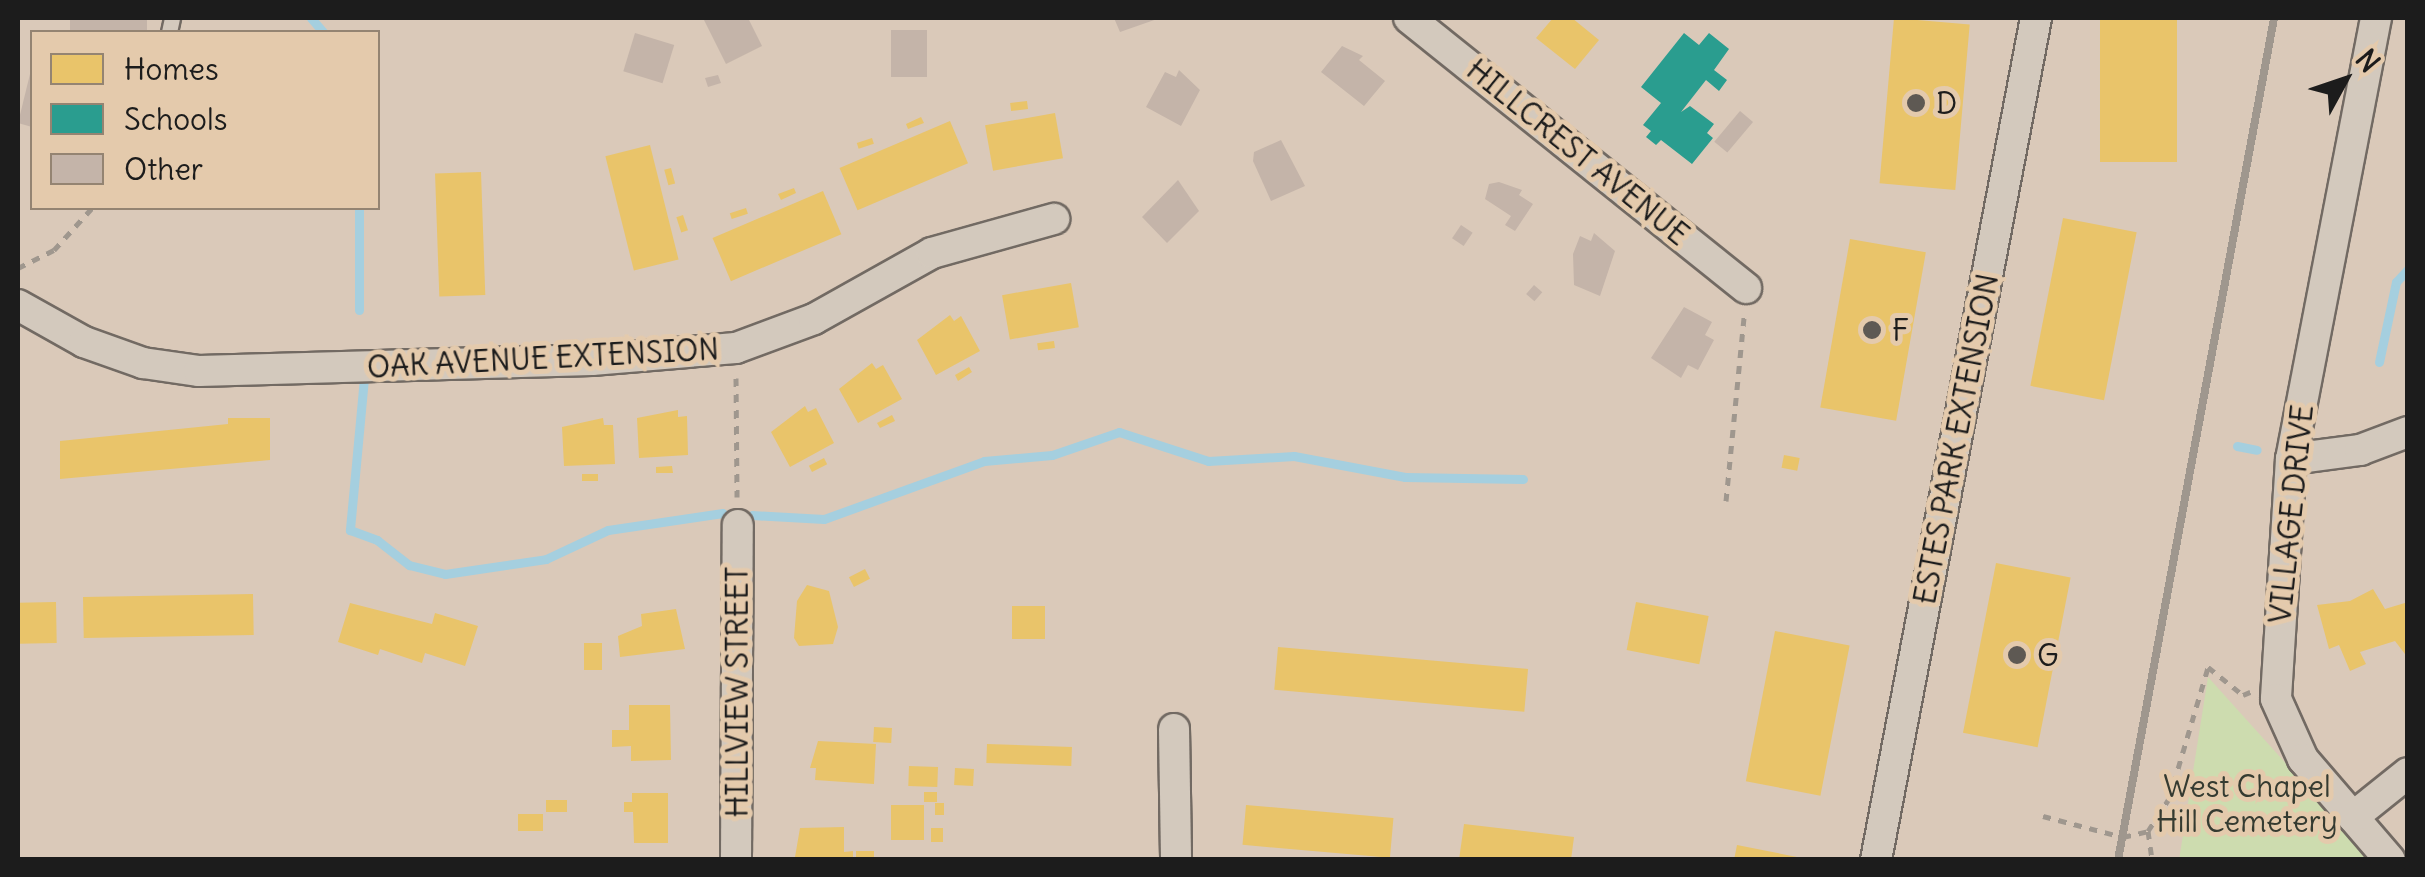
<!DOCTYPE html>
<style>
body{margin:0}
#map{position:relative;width:2425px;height:877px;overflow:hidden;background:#dac9b9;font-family:Delius,sans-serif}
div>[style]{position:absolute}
.green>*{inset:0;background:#cddcaf}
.homes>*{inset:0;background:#e9c46a;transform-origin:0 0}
.schools>*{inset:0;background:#2a9d8f}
.stream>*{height:9px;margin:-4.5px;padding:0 4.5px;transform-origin:4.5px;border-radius:4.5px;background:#a5cfdf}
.building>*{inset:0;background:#c4b4a9;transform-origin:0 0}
.path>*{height:5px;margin-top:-2.5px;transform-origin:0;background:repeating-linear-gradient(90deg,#9f978e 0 8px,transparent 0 16px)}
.roads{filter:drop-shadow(2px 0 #726a63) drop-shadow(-2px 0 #726a63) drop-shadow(0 2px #726a63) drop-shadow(0 -2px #726a63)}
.service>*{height:15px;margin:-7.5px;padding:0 7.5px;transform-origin:7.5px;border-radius:7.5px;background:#d3c9bd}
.minor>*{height:30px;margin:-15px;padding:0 15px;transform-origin:15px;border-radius:15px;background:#d3c9bd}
.rail>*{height:8px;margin:-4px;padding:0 4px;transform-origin:4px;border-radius:4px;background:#9f978e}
.dots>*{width:28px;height:28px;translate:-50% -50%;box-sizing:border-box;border:5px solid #e4caac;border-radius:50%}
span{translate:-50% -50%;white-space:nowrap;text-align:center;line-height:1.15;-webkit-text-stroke:10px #e4caac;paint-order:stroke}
.poi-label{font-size:30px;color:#1c1c1c}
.left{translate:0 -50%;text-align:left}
.street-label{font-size:30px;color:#1c1c1c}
.park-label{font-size:30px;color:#353b31}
.frame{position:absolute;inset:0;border:20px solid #1c1c1c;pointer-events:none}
.legend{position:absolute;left:30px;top:30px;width:350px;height:180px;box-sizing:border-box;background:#e4caac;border:2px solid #948472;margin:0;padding:12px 18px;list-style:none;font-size:30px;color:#1c1c1c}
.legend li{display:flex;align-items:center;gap:20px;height:50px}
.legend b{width:50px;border:2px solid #948472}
.north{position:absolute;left:2295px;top:30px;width:100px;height:100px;-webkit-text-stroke:8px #e4caac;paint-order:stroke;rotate:50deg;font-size:28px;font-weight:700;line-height:40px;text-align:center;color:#1c1c1c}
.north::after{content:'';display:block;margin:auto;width:35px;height:45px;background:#1c1c1c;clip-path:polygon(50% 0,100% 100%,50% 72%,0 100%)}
</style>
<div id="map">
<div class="green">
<div style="clip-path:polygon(2208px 677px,2372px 859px,2179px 860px)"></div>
</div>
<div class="homes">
<div style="clip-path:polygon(1553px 18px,1572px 18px,1599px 40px,1575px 69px,1536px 38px)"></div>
<div style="left:1894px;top:18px;width:76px;height:166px;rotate:5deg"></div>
<div style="left:2100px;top:18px;width:77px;height:144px"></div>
<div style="left:1027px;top:101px;width:8px;height:17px;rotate:83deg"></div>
<div style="left:1055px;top:113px;width:46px;height:71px;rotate:80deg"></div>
<div style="clip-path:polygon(921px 117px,924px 123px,908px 129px,906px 124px)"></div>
<div style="left:950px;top:121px;width:46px;height:120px;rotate:67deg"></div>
<div style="left:872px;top:138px;width:6px;height:16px;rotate:72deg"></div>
<div style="left:650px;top:145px;width:118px;height:46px;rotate:76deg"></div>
<div style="left:671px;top:168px;width:16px;height:7px;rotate:75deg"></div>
<div style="left:481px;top:172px;width:123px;height:46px;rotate:88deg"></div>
<div style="clip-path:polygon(794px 188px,796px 193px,781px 200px,778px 194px)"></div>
<div style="left:823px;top:191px;width:47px;height:120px;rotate:67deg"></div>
<div style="left:746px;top:208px;width:6px;height:17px;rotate:72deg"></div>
<div style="left:683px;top:215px;width:16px;height:7px;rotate:72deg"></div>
<div style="left:2063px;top:218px;width:75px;height:171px;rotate:11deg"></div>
<div style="left:1850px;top:239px;width:77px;height:171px;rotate:10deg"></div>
<div style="left:1071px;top:283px;width:45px;height:70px;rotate:80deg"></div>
<div style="clip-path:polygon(950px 315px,954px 321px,961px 316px,980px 351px,936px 375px,917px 340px)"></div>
<div style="left:1054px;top:341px;width:7px;height:17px;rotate:82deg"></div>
<div style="clip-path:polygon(872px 363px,876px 369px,883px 365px,902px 399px,858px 423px,839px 389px)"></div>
<div style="clip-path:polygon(969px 367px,972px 372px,958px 381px,955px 375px)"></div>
<div style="clip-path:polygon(805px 406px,808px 412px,816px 408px,834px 443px,790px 467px,771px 432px)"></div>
<div style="clip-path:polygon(678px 410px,678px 417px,687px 416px,688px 455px,639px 458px,637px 418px)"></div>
<div style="clip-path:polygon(892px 415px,895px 421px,880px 428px,877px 423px)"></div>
<div style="clip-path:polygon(228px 418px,270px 418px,270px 460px,60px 479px,60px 441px,228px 424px)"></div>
<div style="clip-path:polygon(603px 418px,604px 425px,613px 425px,615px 464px,564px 466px,562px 427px)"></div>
<div style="left:1784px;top:455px;width:16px;height:13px;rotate:11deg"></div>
<div style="left:824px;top:458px;width:7px;height:17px;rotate:63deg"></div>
<div style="clip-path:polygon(672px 466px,673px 473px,656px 473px,656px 467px)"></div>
<div style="left:582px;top:474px;width:16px;height:7px"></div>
<div style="left:1996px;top:563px;width:76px;height:173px;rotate:11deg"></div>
<div style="left:865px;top:569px;width:11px;height:18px;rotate:63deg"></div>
<div style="clip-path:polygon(807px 585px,829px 591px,838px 627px,833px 644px,799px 646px,794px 638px,797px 601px)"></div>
<div style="clip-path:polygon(2373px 589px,2385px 609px,2408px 602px,2408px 658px,2395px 641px,2360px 652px,2366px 664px,2350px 671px,2339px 645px,2329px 649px,2317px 605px,2350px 601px)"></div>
<div style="left:253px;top:594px;width:41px;height:170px;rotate:89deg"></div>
<div style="left:56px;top:602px;width:41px;height:38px;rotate:89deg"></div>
<div style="left:1636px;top:602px;width:74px;height:49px;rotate:11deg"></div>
<div style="clip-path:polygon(350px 603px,432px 624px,435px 613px,478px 626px,465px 666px,425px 653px,422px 663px,380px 649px,378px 655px,338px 642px)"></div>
<div style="left:1012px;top:606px;width:33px;height:33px"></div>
<div style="clip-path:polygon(676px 609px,685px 649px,620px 657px,618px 636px,642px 626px,641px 614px)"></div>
<div style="left:1775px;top:631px;width:76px;height:153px;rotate:11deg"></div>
<div style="left:584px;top:643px;width:18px;height:27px"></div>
<div style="left:1278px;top:647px;width:251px;height:43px;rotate:5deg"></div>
<div style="clip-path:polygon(629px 705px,670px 705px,671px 760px,631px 761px,631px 746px,612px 747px,612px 730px,629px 730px)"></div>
<div style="left:874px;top:727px;width:18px;height:15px;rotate:3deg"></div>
<div style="clip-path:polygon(818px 741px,876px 744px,874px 784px,815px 780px,816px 768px,810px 768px)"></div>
<div style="left:987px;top:744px;width:85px;height:19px;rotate:2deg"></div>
<div style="left:909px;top:766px;width:29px;height:20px;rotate:2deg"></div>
<div style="left:955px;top:768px;width:19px;height:17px;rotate:3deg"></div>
<div style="left:937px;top:792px;width:10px;height:13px;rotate:90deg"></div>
<div style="clip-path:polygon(632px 793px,668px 793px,668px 843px,634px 843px,633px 812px,624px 812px,624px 802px,632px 802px)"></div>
<div style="left:567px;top:800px;width:12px;height:21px;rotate:90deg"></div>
<div style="left:935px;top:803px;width:9px;height:12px"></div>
<div style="left:891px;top:805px;width:33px;height:35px"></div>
<div style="left:1246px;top:805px;width:148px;height:40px;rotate:5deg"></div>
<div style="left:518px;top:814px;width:25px;height:17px"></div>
<div style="clip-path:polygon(1464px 824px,1574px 837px,1571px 860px,1459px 860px)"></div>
<div style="clip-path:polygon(844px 827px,844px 852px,853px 851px,853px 860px,795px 857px,800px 828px)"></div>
<div style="left:931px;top:828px;width:12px;height:14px"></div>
<div style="clip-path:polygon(1737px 845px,1802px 858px,1802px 860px,1734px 860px)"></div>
<div style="left:856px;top:851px;width:18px;height:9px"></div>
</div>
<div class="schools">
<div style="clip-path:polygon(1684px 33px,1699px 45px,1709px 33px,1729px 49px,1714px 70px,1727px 80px,1719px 91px,1706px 80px,1681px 112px,1690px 106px,1714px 124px,1707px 133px,1713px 138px,1692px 164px,1661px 140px,1656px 145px,1646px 137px,1651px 131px,1643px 125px,1661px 103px,1641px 87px)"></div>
</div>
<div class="stream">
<div style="left:311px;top:18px;width:18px;rotate:49deg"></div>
<div style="left:359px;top:208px;width:102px;rotate:90deg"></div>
<div style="left:2379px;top:362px;width:82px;rotate:-78deg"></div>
<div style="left:2396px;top:282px;width:18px;rotate:-47deg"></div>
<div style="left:364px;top:378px;width:153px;rotate:95.3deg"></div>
<div style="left:350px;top:530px;width:29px;rotate:20deg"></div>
<div style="left:377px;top:540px;width:41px;rotate:38deg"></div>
<div style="left:409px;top:565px;width:37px;rotate:14deg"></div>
<div style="left:445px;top:574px;width:102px;rotate:-8.4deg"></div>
<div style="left:546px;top:559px;width:68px;rotate:-25.1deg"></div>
<div style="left:608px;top:530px;width:116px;rotate:-8.4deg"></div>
<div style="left:2237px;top:446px;width:20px;rotate:11deg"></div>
<div style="left:752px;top:515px;width:72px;rotate:3.2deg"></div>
<div style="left:824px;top:519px;width:170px;rotate:-19.9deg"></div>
<div style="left:984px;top:461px;width:68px;rotate:-5deg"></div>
<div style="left:1052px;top:455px;width:71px;rotate:-18.9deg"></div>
<div style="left:1119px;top:432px;width:94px;rotate:18deg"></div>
<div style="left:1208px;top:461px;width:86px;rotate:-3.3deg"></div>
<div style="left:1294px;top:456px;width:113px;rotate:10.7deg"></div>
<div style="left:1405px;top:477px;width:118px;rotate:1deg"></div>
</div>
<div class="building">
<div style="left:70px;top:18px;width:77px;height:15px"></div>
<div style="clip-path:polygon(703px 18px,748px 18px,762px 46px,726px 64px)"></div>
<div style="clip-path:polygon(1114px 18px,1160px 18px,1120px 32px)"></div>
<div style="left:891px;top:30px;width:36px;height:47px"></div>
<div style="left:635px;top:33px;width:41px;height:40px;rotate:17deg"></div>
<div style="clip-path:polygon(1342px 46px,1363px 56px,1359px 60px,1385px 81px,1364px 106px,1321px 72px)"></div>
<div style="clip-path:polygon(31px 70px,32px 70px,32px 127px,18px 123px)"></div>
<div style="clip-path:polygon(1179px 70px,1200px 90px,1181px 126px,1146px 107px,1165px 72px,1176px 77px)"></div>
<div style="clip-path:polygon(718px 75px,721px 83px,708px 87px,705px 78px)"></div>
<div style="left:1740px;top:111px;width:17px;height:40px;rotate:40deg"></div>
<div style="clip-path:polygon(1281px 140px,1305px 186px,1271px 201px,1253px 161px,1254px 152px)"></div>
<div style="clip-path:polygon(1178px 180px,1199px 211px,1167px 243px,1142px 217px)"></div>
<div style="clip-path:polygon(1499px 182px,1522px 190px,1519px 195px,1533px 204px,1515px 231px,1505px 225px,1511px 216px,1485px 199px,1489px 184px)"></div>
<div style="left:1461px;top:225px;width:14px;height:16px;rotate:34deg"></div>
<div style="clip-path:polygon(1594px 233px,1615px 251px,1600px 296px,1574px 285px,1573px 254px,1580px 236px,1591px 241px)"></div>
<div style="left:1534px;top:285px;width:11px;height:12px;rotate:41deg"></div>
<div style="clip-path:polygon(1684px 307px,1712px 322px,1705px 335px,1714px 340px,1698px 370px,1688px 365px,1681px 378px,1651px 358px)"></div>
</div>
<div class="path">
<div style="left:18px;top:268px;width:40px;rotate:-26.6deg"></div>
<div style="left:54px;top:250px;width:57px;rotate:-47.9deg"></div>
<div style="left:736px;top:378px;width:119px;rotate:89.5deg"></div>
<div style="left:1726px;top:501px;width:186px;rotate:-84.4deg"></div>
<div style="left:2043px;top:816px;width:83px;rotate:14.7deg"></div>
<div style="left:2123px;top:837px;width:26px;rotate:-13deg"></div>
<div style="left:2148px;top:831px;width:38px;rotate:-57deg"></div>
<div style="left:2169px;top:799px;width:138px;rotate:-73.5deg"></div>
<div style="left:2208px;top:667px;width:45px;rotate:38.7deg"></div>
<div style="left:2243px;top:695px;width:8px;rotate:-23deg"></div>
<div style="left:2148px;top:831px;width:29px;rotate:82deg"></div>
</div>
<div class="roads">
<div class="service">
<div style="left:169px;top:32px;width:14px;rotate:-78deg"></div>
</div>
<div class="minor">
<div style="left:1409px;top:18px;width:432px;rotate:38.7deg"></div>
<div style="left:2376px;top:18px;width:449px;rotate:100.9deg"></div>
<div style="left:2291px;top:459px;width:240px;rotate:93.6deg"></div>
<div style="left:2276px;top:699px;width:66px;rotate:65.8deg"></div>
<div style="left:2303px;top:759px;width:133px;rotate:49.3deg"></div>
<div style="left:18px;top:305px;width:76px;rotate:29.3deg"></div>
<div style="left:84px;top:342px;width:63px;rotate:19.6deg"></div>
<div style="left:143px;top:363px;width:57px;rotate:8.1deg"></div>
<div style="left:199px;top:371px;width:393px;rotate:-1.6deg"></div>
<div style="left:592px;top:360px;width:144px;rotate:-4.8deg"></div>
<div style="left:736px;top:348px;width:83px;rotate:-20.4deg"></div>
<div style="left:814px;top:319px;width:135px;rotate:-29.2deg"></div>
<div style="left:932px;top:253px;width:127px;rotate:-15.6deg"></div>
<div style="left:2291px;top:459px;width:70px;rotate:-7.4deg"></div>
<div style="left:2360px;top:450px;width:51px;rotate:-20.6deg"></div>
<div style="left:1174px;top:729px;width:131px;rotate:89.1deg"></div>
<div style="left:2353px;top:817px;width:70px;rotate:-38.7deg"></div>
<div style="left:736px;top:860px;width:335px;rotate:-89.7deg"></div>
<div style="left:1876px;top:860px;width:857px;rotate:-79.24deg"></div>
</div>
</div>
<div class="rail">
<div style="left:2118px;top:860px;width:856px;rotate:-79.5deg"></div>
</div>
<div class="dots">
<div style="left:1916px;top:103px;background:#5e5953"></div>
<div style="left:1872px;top:330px;background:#5e5953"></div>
<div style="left:2017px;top:655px;background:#5e5953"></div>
</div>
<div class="poi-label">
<span class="left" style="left:1936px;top:103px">D</span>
<span class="left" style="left:1892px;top:330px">F</span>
<span class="left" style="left:2037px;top:655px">G</span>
</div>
<div class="street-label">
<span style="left:1578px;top:152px;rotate:39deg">HILLCREST AVENUE</span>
<span style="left:543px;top:358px;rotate:-3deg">OAK AVENUE EXTENSION</span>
<span style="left:1956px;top:439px;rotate:-79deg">ESTES PARK EXTENSION</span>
<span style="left:2291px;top:514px;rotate:-84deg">VILLAGE DRIVE</span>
<span style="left:737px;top:692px;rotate:-90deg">HILLVIEW STREET</span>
</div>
<div class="park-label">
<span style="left:2247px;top:803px">West Chapel<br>Hill Cemetery</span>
</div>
<div class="frame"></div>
<ul class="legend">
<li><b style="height:28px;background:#e9c46a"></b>Homes</li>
<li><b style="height:28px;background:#2a9d8f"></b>Schools</li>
<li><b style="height:28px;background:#c4b4a9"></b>Other</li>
</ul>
<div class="north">N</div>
</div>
